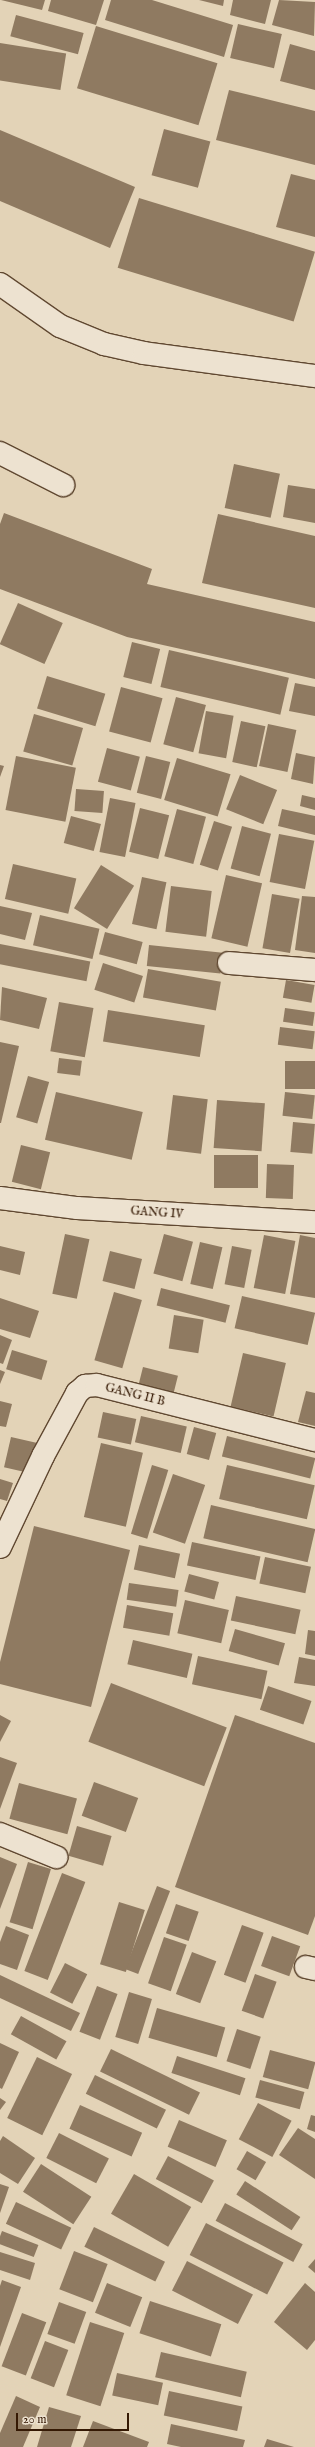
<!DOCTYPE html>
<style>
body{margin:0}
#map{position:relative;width:315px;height:2447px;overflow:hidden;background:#e3d3b7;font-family:"IM FELL English",serif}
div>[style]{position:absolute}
.building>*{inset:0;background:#8f7a61;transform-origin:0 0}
.roads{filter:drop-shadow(1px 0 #604831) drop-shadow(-1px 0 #604831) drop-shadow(0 1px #604831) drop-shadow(0 -1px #604831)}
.minor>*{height:22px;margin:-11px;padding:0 11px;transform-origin:11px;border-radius:11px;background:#ede2d0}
span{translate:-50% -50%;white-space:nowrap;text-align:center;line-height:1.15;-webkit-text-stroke:3.5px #ede2d0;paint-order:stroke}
.street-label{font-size:12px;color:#351904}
.scale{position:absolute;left:16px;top:2413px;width:113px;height:18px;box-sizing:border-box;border:2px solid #351904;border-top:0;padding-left:5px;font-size:12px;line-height:14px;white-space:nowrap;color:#351904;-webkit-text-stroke:3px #ede2d0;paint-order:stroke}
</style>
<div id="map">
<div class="building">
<div style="clip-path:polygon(1px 0,45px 0,42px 10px)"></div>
<div style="clip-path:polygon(51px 0,104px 0,96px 25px,48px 11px)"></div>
<div style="clip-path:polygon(111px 0,152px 0,233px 25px,224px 57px,105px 20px)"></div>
<div style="clip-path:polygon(199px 0,224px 0,223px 6px)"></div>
<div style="clip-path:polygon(233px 0,271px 0,265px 24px,230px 15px)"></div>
<div style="clip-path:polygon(279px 0,315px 2px,314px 36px,272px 25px)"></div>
<div style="left:16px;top:15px;width:70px;height:22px;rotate:15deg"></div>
<div style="left:238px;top:24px;width:45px;height:35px;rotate:13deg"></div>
<div style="left:96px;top:26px;width:127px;height:65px;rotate:17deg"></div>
<div style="left:0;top:43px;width:67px;height:37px;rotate:9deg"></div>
<div style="clip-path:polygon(290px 44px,315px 51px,315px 90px,280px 81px)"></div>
<div style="clip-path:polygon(229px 90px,315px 111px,315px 165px,216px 140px)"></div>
<div style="left:164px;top:129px;width:48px;height:48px;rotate:15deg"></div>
<div style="clip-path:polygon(0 130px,135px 187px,110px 248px,0 201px)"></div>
<div style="clip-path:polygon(291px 174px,315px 180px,315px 237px,276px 227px)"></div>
<div style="left:139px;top:198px;width:184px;height:73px;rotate:17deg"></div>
<div style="left:234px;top:464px;width:47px;height:45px;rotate:12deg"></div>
<div style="clip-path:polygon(288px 485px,315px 489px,315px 523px,283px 517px)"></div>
<div style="clip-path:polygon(4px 513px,152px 569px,147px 584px,315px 622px,315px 679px,127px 637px,0 589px,0 524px)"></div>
<div style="clip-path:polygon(218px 514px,315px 536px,315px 608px,202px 583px)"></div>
<div style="left:18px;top:603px;width:49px;height:45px;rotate:24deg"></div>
<div style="left:132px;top:642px;width:29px;height:36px;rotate:14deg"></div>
<div style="left:169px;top:650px;width:123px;height:38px;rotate:13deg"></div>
<div style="left:47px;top:676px;width:61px;height:34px;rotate:17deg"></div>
<div style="clip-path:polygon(295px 683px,315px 687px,315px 716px,289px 711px)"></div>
<div style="left:121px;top:687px;width:43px;height:46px;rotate:15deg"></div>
<div style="left:176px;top:697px;width:31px;height:49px;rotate:15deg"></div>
<div style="left:206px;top:711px;width:28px;height:43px;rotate:10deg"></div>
<div style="left:34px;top:714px;width:51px;height:39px;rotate:16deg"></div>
<div style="left:241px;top:721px;width:25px;height:42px;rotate:12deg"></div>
<div style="left:268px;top:724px;width:29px;height:43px;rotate:12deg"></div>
<div style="left:107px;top:748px;width:34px;height:35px;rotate:15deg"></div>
<div style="clip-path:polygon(296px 753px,315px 757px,313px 784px,291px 779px)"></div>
<div style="left:16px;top:756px;width:61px;height:55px;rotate:11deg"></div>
<div style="left:146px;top:756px;width:25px;height:38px;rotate:14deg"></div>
<div style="left:177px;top:758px;width:56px;height:44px;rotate:17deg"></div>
<div style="clip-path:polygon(0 765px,4px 766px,0 777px)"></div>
<div style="left:240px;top:775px;width:40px;height:37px;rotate:22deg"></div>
<div style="left:76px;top:789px;width:28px;height:22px;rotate:4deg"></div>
<div style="clip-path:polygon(302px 795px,315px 798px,315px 810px,300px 806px)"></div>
<div style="left:110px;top:798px;width:26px;height:55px;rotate:11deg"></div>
<div style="left:140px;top:808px;width:30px;height:45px;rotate:14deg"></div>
<div style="left:177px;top:809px;width:30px;height:49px;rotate:15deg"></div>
<div style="clip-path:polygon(282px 809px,315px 816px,315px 835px,278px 826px)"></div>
<div style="left:71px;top:816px;width:31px;height:28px;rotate:15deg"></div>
<div style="left:214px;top:821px;width:19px;height:46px;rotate:18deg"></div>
<div style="left:242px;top:826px;width:30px;height:44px;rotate:15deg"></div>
<div style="left:279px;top:834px;width:36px;height:49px;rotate:11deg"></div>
<div style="left:13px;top:864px;width:65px;height:36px;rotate:13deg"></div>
<div style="left:101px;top:865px;width:39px;height:51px;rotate:32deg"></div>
<div style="left:226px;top:875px;width:37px;height:65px;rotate:13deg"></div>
<div style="left:142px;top:877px;width:25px;height:48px;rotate:12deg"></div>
<div style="left:171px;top:886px;width:41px;height:46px;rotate:7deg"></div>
<div style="left:272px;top:894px;width:28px;height:55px;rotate:10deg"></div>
<div style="clip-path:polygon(302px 896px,315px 897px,315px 953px,295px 950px)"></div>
<div style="clip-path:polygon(0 906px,32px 913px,25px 940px,0 934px)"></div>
<div style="left:40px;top:915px;width:61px;height:31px;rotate:13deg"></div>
<div style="left:105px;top:932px;width:39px;height:23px;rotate:15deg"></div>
<div style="left:0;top:944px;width:92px;height:20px;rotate:11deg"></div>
<div style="left:149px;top:945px;width:74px;height:21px;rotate:6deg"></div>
<div style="left:103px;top:963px;width:42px;height:28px;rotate:18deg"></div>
<div style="left:148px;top:969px;width:74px;height:29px;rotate:10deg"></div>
<div style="left:286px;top:980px;width:29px;height:18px;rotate:10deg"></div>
<div style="clip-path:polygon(2px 987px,47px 998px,39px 1029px,0 1020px)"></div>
<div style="left:59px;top:1002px;width:35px;height:50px;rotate:10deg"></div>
<div style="left:285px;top:1008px;width:30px;height:14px;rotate:8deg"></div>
<div style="left:108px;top:1010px;width:98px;height:32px;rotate:9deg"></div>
<div style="left:280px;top:1027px;width:35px;height:18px;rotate:7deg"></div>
<div style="clip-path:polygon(0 1042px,19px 1046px,1px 1123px,0 1123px)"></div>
<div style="left:59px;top:1058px;width:23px;height:15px;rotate:7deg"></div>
<div style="left:285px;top:1061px;width:30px;height:28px"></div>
<div style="left:28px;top:1076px;width:22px;height:43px;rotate:16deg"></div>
<div style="left:56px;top:1092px;width:89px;height:49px;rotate:13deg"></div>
<div style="left:285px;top:1092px;width:30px;height:24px;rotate:6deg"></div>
<div style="left:173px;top:1095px;width:35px;height:55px;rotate:7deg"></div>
<div style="left:217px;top:1100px;width:48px;height:48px;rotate:4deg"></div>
<div style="left:293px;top:1122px;width:22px;height:30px;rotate:5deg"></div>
<div style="left:21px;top:1145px;width:30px;height:38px;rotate:14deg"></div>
<div style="left:258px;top:1155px;width:33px;height:44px;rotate:90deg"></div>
<div style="left:267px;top:1164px;width:27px;height:34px;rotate:2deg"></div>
<div style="left:65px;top:1234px;width:25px;height:61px;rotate:12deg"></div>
<div style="left:164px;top:1234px;width:30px;height:41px;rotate:15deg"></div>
<div style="left:264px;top:1235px;width:32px;height:54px;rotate:11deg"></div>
<div style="clip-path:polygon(300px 1235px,315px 1238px,315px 1298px,290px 1294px)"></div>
<div style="left:200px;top:1242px;width:23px;height:43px;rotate:13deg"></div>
<div style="clip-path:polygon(0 1246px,25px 1252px,20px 1275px,0 1270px)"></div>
<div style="left:232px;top:1246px;width:20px;height:39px;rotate:11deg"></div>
<div style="left:110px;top:1251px;width:33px;height:31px;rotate:14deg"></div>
<div style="left:161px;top:1288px;width:71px;height:18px;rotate:14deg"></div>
<div style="left:114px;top:1292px;width:29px;height:71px;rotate:16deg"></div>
<div style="left:242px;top:1296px;width:75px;height:33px;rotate:13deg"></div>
<div style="clip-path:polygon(0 1298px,39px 1311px,30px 1338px,0 1329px)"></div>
<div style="left:174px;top:1315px;width:30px;height:34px;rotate:9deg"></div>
<div style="clip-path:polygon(0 1335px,12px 1340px,3px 1364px,0 1363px)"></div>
<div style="left:12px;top:1350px;width:37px;height:20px;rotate:17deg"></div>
<div style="left:243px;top:1353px;width:44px;height:55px;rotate:13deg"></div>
<div style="left:143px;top:1367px;width:36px;height:23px;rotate:14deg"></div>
<div style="clip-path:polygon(0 1370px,5px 1372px,0 1384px)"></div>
<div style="clip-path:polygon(306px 1391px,315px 1393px,315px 1426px,298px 1422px)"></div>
<div style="clip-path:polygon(0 1401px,12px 1404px,6px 1427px,0 1426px)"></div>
<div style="left:103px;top:1412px;width:34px;height:26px;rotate:12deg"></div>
<div style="left:141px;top:1416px;width:47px;height:27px;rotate:13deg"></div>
<div style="left:194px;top:1427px;width:23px;height:28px;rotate:15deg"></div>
<div style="left:227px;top:1436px;width:91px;height:21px;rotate:14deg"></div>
<div style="left:11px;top:1437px;width:27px;height:31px;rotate:13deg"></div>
<div style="left:101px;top:1443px;width:43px;height:76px;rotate:13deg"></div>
<div style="left:152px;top:1465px;width:17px;height:72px;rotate:17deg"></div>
<div style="left:227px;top:1465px;width:90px;height:35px;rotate:13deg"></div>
<div style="left:173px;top:1474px;width:34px;height:62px;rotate:19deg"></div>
<div style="clip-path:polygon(0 1479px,13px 1483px,7px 1501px,0 1499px)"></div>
<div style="left:211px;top:1505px;width:107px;height:34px;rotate:13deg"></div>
<div style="clip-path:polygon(34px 1526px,130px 1550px,91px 1707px,0 1684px,0 1662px)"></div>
<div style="left:192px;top:1542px;width:70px;height:24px;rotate:12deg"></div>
<div style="left:139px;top:1545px;width:42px;height:25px;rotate:12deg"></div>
<div style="left:265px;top:1557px;width:47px;height:27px;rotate:12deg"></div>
<div style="left:189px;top:1574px;width:31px;height:18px;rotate:15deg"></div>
<div style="left:129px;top:1583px;width:50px;height:17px;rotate:8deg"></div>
<div style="left:236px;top:1596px;width:66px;height:25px;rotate:12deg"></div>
<div style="left:185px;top:1600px;width:45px;height:34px;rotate:13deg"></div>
<div style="left:127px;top:1605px;width:47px;height:23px;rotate:10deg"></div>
<div style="left:235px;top:1629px;width:52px;height:23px;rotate:16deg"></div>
<div style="clip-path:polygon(308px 1630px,315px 1631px,315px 1656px,305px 1654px)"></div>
<div style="left:133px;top:1640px;width:61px;height:25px;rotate:13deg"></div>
<div style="left:198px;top:1656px;width:71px;height:29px;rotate:12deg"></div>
<div style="clip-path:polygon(299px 1657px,315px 1660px,315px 1686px,294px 1683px)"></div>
<div style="left:111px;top:1683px;width:124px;height:63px;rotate:21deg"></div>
<div style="left:268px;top:1686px;width:46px;height:25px;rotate:19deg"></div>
<div style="clip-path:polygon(0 1715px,11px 1721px,0 1742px)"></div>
<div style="clip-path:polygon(235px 1715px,315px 1743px,315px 1916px,308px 1935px,175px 1887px)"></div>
<div style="clip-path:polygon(0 1757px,17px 1763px,0 1809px)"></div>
<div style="left:94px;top:1782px;width:47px;height:36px;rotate:20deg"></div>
<div style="left:19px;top:1783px;width:60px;height:37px;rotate:15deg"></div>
<div style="left:77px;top:1826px;width:36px;height:31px;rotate:16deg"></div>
<div style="clip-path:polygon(0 1857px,17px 1864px,0 1909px)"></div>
<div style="left:28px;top:1862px;width:24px;height:63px;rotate:17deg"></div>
<div style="left:62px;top:1873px;width:25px;height:105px;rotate:21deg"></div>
<div style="left:157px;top:1886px;width:14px;height:89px;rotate:21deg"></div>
<div style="left:119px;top:1902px;width:27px;height:65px;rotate:17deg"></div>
<div style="left:176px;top:1904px;width:24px;height:31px;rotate:19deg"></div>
<div style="left:242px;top:1925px;width:23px;height:53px;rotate:20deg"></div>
<div style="clip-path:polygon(6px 1926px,29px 1935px,17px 1970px,0 1964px,0 1942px)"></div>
<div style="left:272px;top:1936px;width:30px;height:32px;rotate:20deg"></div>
<div style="left:164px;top:1937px;width:24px;height:49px;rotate:19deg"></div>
<div style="left:192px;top:1952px;width:26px;height:45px;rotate:21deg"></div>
<div style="left:65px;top:1963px;width:25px;height:33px;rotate:27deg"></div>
<div style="left:255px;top:1974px;width:23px;height:39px;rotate:20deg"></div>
<div style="clip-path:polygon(0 1975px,80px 2013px,71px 2031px,0 1998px)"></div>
<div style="left:97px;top:1986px;width:22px;height:49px;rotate:21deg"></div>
<div style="left:129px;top:1992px;width:24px;height:47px;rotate:17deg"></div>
<div style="left:157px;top:2008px;width:71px;height:31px;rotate:16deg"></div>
<div style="left:21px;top:2016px;width:52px;height:21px;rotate:29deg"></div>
<div style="left:237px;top:2029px;width:25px;height:34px;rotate:18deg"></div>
<div style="clip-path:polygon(0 2043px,19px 2052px,2px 2089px,0 2088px)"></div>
<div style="left:111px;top:2049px;width:99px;height:25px;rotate:26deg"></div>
<div style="left:270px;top:2050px;width:47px;height:28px;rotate:15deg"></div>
<div style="left:177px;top:2056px;width:72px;height:18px;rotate:18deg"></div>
<div style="left:37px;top:2057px;width:39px;height:68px;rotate:26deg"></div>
<div style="left:95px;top:2075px;width:79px;height:21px;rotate:26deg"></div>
<div style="left:260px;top:2080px;width:46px;height:18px;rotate:15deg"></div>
<div style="clip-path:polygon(0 2098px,6px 2102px,0 2110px)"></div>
<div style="left:258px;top:2103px;width:38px;height:41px;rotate:28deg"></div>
<div style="left:80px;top:2105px;width:68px;height:26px;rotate:24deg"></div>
<div style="clip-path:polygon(311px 2115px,315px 2116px,315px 2132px,307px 2129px)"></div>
<div style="left:179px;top:2120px;width:52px;height:29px;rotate:23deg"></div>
<div style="clip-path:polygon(298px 2128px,315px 2139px,315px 2179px,279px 2155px)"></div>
<div style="left:59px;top:2133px;width:56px;height:28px;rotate:27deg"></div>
<div style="clip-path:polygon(3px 2136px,35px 2158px,18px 2184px,0 2173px,0 2141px)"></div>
<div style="left:247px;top:2151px;width:22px;height:21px;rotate:30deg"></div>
<div style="left:168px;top:2156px;width:52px;height:26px;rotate:28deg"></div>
<div style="left:41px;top:2164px;width:60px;height:33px;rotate:33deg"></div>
<div style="left:134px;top:2174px;width:66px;height:46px;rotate:30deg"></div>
<div style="left:245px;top:2181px;width:66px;height:16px;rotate:33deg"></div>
<div style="clip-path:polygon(0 2184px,9px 2187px,0 2213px)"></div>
<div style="left:16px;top:2202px;width:61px;height:24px;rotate:25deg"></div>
<div style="left:225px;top:2203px;width:88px;height:20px;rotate:28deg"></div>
<div style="left:206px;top:2223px;width:87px;height:36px;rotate:27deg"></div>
<div style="left:94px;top:2227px;width:79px;height:22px;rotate:26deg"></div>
<div style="left:2px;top:2231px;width:39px;height:13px;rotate:21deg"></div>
<div style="left:74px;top:2251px;width:36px;height:41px;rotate:21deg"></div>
<div style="clip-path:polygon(0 2252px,35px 2263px,30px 2280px,0 2270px)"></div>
<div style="clip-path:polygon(315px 2259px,315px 2273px,308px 2267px)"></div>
<div style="left:187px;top:2261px;width:74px;height:33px;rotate:27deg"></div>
<div style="clip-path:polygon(2px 2280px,21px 2287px,0 2347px,0 2286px)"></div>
<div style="left:107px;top:2283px;width:38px;height:32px;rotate:22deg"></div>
<div style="clip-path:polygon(305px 2283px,315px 2292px,315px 2340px,307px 2350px,274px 2322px)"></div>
<div style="left:150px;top:2301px;width:75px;height:34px;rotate:18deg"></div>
<div style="left:59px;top:2302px;width:29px;height:34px;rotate:20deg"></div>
<div style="left:22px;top:2313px;width:26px;height:57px;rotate:21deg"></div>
<div style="left:90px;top:2322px;width:36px;height:77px;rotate:18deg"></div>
<div style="left:45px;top:2341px;width:25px;height:40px;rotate:21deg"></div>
<div style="left:161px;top:2352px;width:88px;height:26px;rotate:13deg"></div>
<div style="left:117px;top:2373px;width:47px;height:23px;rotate:12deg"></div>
<div style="left:169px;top:2391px;width:75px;height:25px;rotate:12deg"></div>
<div style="clip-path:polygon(16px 2396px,40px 2407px,23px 2447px,0 2447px,0 2433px)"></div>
<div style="clip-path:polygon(49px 2407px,81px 2416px,71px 2447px,37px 2447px)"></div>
<div style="clip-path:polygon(93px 2421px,149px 2442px,147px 2447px,83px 2447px)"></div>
<div style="clip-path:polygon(171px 2424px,245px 2440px,243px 2447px,181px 2447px,167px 2444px)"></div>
<div style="clip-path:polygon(267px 2439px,294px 2447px,264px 2447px)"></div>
</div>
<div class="roads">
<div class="minor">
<div style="left:0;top:284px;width:73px;rotate:35deg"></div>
<div style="left:60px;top:326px;width:48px;rotate:22.2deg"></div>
<div style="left:104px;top:344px;width:41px;rotate:12.7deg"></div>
<div style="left:144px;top:353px;width:173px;rotate:7.7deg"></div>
<div style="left:0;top:453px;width:71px;rotate:26.9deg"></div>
<div style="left:229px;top:963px;width:86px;rotate:4.7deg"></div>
<div style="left:0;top:1198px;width:78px;rotate:7.4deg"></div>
<div style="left:77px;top:1208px;width:238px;rotate:3.4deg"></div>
<div style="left:0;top:1547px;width:101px;rotate:-64.7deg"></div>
<div style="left:43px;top:1456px;width:72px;rotate:-61.6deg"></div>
<div style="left:77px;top:1393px;width:11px;rotate:-41deg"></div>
<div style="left:85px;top:1386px;width:12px;rotate:-5deg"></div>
<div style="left:97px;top:1385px;width:225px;rotate:14.2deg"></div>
<div style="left:0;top:1834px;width:61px;rotate:22.3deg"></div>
<div style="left:306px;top:1967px;width:9px;rotate:13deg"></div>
</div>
</div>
<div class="street-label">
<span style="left:157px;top:1213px;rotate:4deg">GANG IV</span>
<span style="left:135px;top:1395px;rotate:14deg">GANG II B</span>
</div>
<div class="scale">20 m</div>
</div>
